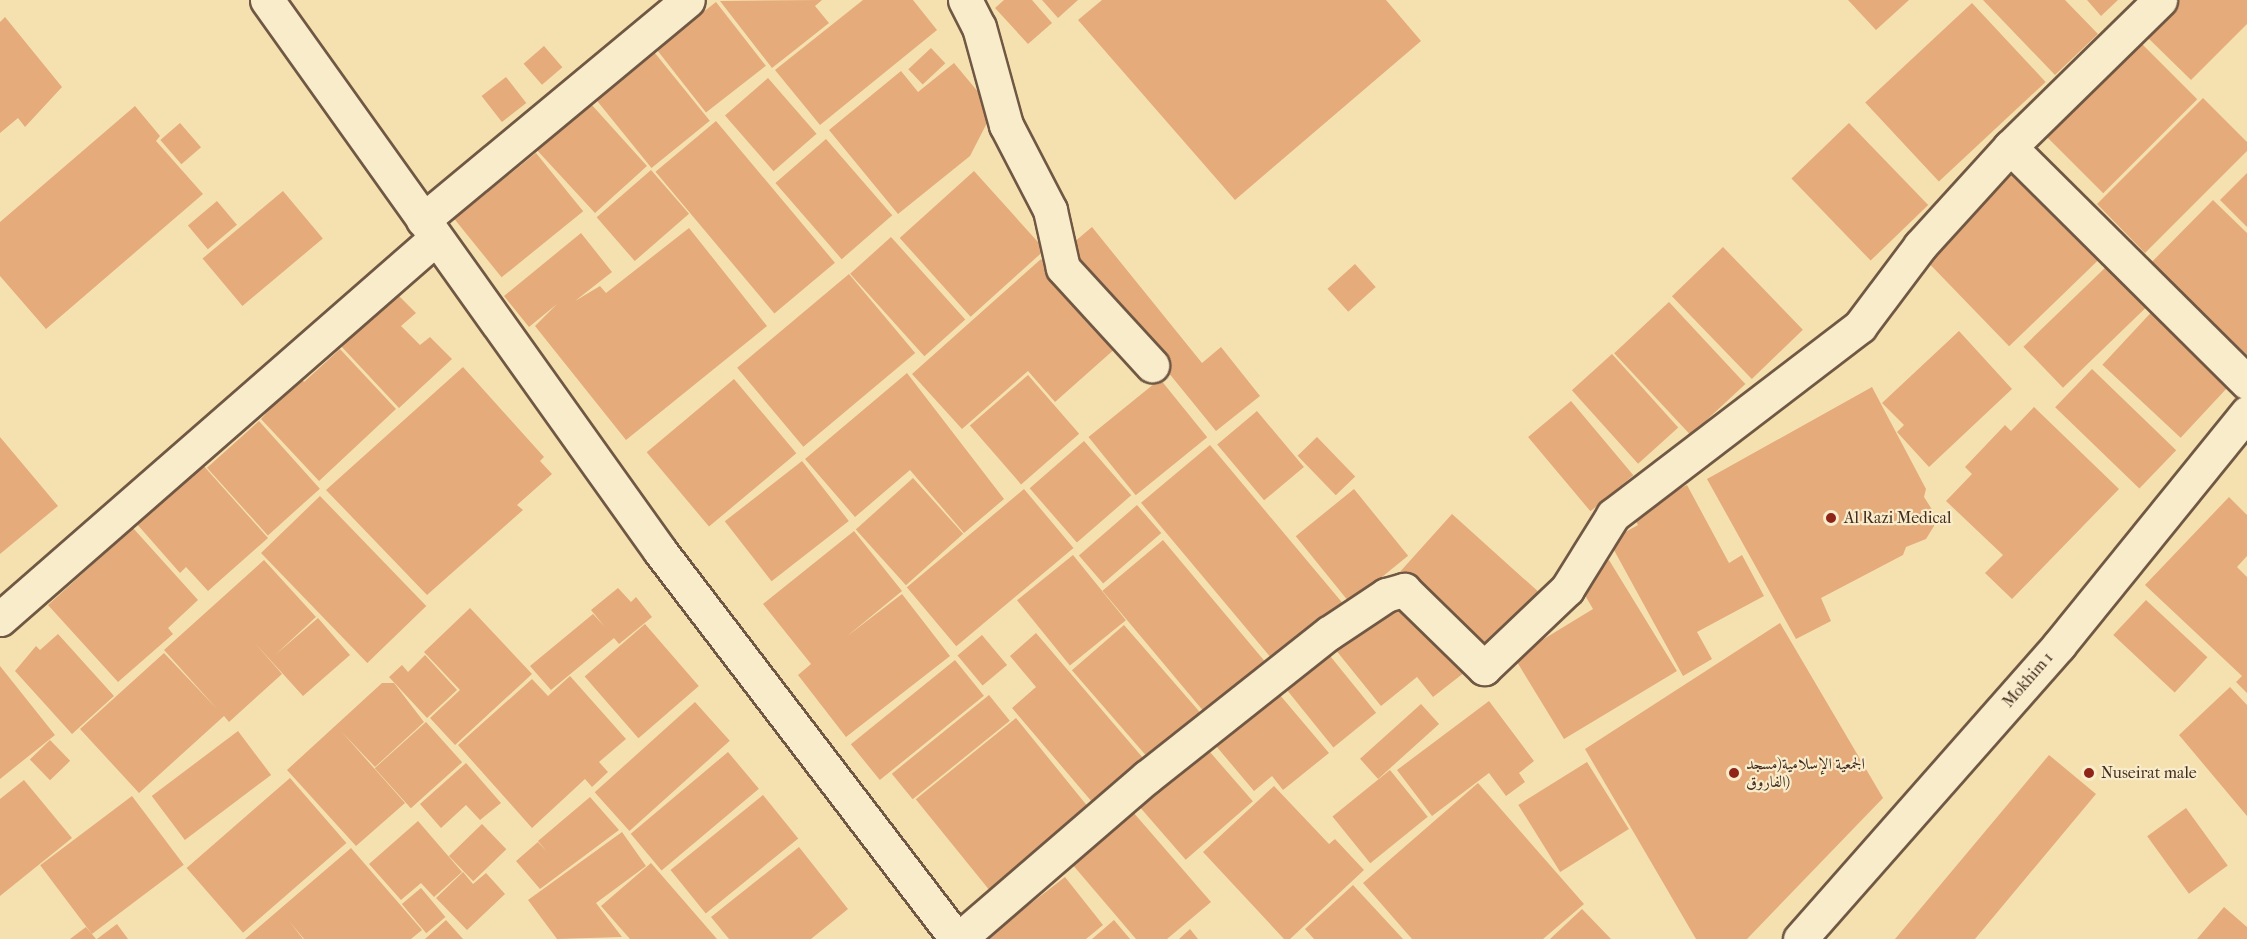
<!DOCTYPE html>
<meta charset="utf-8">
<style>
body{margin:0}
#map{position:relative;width:2247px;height:939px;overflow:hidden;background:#f5e1af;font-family:"IM FELL French Canon",Amiri,serif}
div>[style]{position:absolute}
.building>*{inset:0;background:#e5ab7b;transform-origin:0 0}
.roads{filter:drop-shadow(2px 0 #705844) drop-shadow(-2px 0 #705844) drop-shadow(0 2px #705844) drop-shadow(0 -2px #705844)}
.street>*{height:33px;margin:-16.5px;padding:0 16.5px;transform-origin:16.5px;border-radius:16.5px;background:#f8eccb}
.secondary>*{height:33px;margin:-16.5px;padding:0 16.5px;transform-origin:16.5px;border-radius:16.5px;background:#f8eccb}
.dots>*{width:16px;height:16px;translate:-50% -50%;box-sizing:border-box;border:3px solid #f8eccb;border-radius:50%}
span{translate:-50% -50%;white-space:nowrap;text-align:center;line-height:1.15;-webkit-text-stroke:4.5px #f8eccb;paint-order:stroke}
.poi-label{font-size:16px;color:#432b20}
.left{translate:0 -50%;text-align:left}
.street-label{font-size:16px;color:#432b20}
</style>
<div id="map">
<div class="building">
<div style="clip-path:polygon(822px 0,815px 6px,829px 23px,772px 68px,720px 1px)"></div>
<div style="clip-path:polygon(863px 0,913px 0,937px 30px,820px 125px,775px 70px)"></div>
<div style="clip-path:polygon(1004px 0,1032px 0,1052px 23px,1028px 44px,995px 8px)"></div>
<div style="clip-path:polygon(1042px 0,1078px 0,1058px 18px)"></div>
<div style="clip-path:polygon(1102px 0,1386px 0,1421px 41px,1235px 200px,1078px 20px)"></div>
<div style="clip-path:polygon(1848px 0,1909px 0,1876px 30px)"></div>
<div style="clip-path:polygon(1983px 0,2065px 0,2098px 34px,2055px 75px)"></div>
<div style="clip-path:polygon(2087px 0,2118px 0,2101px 16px)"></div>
<div style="clip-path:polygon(2178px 0,2247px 0,2247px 24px,2191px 80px,2144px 34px)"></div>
<div style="left:716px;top:2px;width:81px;height:76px;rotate:52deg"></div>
<div style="left:1972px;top:3px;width:108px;height:146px;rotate:47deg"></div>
<div style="clip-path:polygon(5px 17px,62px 87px,25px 127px,18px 118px,0 133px,0 22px)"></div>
<div style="left:2135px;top:37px;width:88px;height:133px;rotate:45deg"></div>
<div style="left:544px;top:46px;width:28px;height:27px;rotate:49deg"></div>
<div style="left:650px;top:47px;width:95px;height:75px;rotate:51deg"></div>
<div style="left:931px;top:48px;width:21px;height:31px;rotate:47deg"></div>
<div style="clip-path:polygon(954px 63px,979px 93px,988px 121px,970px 156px,898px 214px,829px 130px,901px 71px,918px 92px)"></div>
<div style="left:506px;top:77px;width:33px;height:31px;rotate:52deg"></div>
<div style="left:768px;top:78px;width:74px;height:57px;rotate:49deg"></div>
<div style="clip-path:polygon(2203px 98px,2247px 142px,2247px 151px,2145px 253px,2097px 204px)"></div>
<div style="clip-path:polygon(591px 104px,647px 166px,595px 213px,535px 148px,572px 105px,579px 114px)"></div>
<div style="clip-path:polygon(135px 106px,160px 136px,156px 141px,203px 194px,46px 329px,0 276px,0 222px)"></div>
<div style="left:716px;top:121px;width:185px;height:79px;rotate:50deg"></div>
<div style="left:180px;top:123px;width:32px;height:26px;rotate:49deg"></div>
<div style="left:1849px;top:123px;width:114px;height:80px;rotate:46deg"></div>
<div style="left:826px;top:139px;width:101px;height:67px;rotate:49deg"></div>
<div style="left:536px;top:153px;width:75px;height:105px;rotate:51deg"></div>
<div style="left:2013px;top:166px;width:127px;height:128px;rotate:46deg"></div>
<div style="left:651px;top:170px;width:58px;height:72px;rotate:49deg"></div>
<div style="left:974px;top:171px;width:106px;height:100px;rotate:48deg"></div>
<div style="clip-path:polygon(2247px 173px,2247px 227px,2220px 200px)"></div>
<div style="left:283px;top:191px;width:62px;height:105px;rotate:50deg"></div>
<div style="clip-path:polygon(2213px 200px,2247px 233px,2247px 357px,2236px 369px,2139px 275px)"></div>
<div style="left:217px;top:201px;width:31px;height:38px;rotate:50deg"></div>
<div style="clip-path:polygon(1092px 227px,1202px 363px,1221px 347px,1260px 396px,1216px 431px,1067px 248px)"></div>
<div style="clip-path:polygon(689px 228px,767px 326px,626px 440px,535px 326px,557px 304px,529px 327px,504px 296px,581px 233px,612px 272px,575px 301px,600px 286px,606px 293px)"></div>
<div style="left:891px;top:237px;width:111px;height:55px;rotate:48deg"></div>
<div style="left:1723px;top:247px;width:115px;height:71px;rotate:46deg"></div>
<div style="clip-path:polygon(1041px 259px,1117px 347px,1055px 402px,1028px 371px,962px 429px,912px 374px)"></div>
<div style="left:1355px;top:264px;width:31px;height:37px;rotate:48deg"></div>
<div style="left:2109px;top:264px;width:57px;height:119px;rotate:46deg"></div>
<div style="left:849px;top:274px;width:103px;height:146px;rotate:50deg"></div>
<div style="clip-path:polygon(396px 293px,416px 313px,401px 326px,420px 345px,430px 337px,452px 359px,399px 408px,340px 345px)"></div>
<div style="left:1669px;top:302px;width:112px;height:75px;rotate:47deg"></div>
<div style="left:2159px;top:304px;width:107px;height:83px;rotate:43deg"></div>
<div style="clip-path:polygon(1959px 331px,2012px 389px,1929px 467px,1897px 432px,1904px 425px,1882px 403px)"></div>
<div style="clip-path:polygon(340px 349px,396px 409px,319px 481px,261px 419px,300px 377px,304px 382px)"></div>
<div style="left:1612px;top:354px;width:99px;height:54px;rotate:48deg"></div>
<div style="clip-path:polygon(463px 367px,544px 457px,540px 461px,552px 474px,517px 505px,523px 510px,427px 595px,326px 490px)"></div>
<div style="left:2092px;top:369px;width:117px;height:53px;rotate:44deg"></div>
<div style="clip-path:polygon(907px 373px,1004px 499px,964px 533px,910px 470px,855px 517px,805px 459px)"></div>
<div style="left:1028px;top:375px;width:78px;height:77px;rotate:49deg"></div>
<div style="left:734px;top:379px;width:97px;height:114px;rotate:50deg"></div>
<div style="left:1160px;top:379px;width:75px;height:92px;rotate:51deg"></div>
<div style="clip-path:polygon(1872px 387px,1926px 489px,1924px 497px,1933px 511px,1934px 526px,1926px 539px,1906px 547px,1903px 555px,1821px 598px,1831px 621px,1796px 639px,1707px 479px)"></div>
<div style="left:1571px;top:401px;width:97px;height:56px;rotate:50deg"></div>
<div style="clip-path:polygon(2034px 407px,2119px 489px,2012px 599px,1985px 573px,2003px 555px,1946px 501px,1972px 474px,1965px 467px,2005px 425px,2011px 431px)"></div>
<div style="left:1257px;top:411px;width:73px;height:52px;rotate:50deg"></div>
<div style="left:259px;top:421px;width:91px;height:70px;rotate:48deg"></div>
<div style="clip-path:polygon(0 437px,58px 506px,0 554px)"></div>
<div style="left:1317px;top:437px;width:55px;height:27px;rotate:46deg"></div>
<div style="left:1084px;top:441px;width:72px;height:72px;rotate:49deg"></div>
<div style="left:1210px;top:445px;width:213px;height:90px;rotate:50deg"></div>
<div style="left:802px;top:461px;width:76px;height:98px;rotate:52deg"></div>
<div style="clip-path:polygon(202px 464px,268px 538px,208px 591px,186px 567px,180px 573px,136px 523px)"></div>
<div style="left:913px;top:478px;width:75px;height:77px;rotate:48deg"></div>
<div style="clip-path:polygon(1687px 485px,1729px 563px,1742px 555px,1764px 596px,1697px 632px,1712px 659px,1683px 676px,1609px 541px,1638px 525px,1632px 514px)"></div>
<div style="left:1024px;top:489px;width:77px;height:153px;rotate:50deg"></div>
<div style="left:1354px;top:489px;width:86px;height:75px;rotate:51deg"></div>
<div style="left:320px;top:496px;width:153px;height:82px;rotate:46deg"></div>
<div style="clip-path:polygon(2229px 497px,2247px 515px,2247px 556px,2237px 567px,2247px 577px,2247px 693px,2236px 682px,2242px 676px,2145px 585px)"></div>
<div style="left:1137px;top:505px;width:37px;height:77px;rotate:49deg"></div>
<div style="left:1452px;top:514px;width:116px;height:83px;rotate:42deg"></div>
<div style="clip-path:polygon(133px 528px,198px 600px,168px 628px,173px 634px,118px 682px,48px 605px)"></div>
<div style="clip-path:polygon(854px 531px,902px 591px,846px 637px,902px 594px,950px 656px,846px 737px,798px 675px,811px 664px,763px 604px)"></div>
<div style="left:1163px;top:540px;width:167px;height:79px;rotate:50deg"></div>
<div style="left:1073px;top:555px;width:84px;height:72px;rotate:51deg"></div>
<div style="clip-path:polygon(264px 560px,316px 617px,275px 655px,318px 618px,350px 655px,303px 696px,254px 642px,282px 674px,229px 722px,224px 716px,139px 793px,80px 729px,164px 653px,218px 710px,164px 650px)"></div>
<div style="clip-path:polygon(1609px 560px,1677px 671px,1564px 739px,1514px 657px,1593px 609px,1576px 580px)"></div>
<div style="clip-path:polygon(618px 588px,631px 602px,636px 597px,652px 617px,619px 644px,614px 638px,551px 690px,530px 666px,593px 614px,605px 627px,591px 610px)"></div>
<div style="clip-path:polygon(1403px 595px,1465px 672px,1433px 697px,1417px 677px,1381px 706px,1335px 649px)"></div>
<div style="left:2146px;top:600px;width:84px;height:48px;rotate:43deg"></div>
<div style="clip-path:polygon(470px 608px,532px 674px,455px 745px,430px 718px,460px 690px,424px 652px)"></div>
<div style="clip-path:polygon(1780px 623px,1883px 798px,1747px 939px,1696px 939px,1585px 749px)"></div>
<div style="left:645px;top:624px;width:82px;height:80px;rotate:49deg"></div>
<div style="left:1124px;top:625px;width:127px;height:69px;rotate:49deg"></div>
<div style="clip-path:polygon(1036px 633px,1149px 765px,1098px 809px,1012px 708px,1036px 687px,1010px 656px)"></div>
<div style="clip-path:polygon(58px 634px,114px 696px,72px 734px,15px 671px,36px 646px,40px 650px)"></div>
<div style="left:982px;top:635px;width:39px;height:32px;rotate:50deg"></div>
<div style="left:1322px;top:646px;width:86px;height:55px;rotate:51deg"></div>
<div style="clip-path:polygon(425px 655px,457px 690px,427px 718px,389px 677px,402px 665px,408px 672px)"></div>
<div style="left:955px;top:660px;width:46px;height:134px;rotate:51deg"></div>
<div style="clip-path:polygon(0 666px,55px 735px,0 779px)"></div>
<div style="clip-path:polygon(570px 676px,626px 739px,599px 762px,608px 772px,592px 787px,585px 779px,532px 828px,458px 745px,532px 679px,548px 696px)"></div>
<div style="clip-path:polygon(382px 683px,394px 683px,424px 722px,375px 767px,341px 731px,405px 803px,356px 846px,287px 770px)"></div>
<div style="clip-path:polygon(2230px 687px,2247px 705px,2247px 816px,2179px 735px)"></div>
<div style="clip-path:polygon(1274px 688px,1329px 753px,1283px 790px,1272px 776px,1254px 791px,1211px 740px)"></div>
<div style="left:989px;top:695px;width:33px;height:125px;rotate:51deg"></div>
<div style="clip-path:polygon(1489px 701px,1534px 761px,1519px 773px,1525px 782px,1506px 796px,1489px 773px,1432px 816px,1397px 770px)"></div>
<div style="left:695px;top:702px;width:52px;height:135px;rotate:48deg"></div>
<div style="left:1421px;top:704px;width:27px;height:82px;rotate:48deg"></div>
<div style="left:1016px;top:718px;width:122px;height:129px;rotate:51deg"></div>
<div style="left:426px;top:722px;width:54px;height:69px;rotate:48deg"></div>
<div style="left:238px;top:731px;width:55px;height:108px;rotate:53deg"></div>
<div style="left:50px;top:740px;width:29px;height:28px;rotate:46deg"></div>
<div style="left:1203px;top:744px;width:76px;height:89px;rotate:49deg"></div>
<div style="left:728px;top:752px;width:48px;height:127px;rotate:50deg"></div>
<div style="clip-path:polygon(2049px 755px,2096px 794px,1975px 939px,1895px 939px)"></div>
<div style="left:1587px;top:762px;width:79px;height:81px;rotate:58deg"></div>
<div style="clip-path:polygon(466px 763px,501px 803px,480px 820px,466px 805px,441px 828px,420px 804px)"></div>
<div style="left:1390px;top:770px;width:60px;height:74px;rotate:51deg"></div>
<div style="left:290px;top:778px;width:86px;height:137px;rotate:49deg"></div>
<div style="clip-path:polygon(24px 780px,72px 838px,0 896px,0 799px)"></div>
<div style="clip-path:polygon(1478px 783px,1584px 904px,1543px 939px,1412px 939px,1363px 883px)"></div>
<div style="clip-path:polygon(1274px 786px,1329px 844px,1335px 839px,1364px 870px,1290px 939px,1284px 939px,1203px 852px)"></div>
<div style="left:763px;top:795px;width:56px;height:119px;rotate:51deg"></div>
<div style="left:132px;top:796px;width:86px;height:115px;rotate:53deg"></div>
<div style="clip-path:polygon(590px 797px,619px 830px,540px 889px,516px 861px,538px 842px,547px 852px,538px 841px)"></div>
<div style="left:2186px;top:808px;width:71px;height:48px;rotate:54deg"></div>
<div style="clip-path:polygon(1133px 812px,1211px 902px,1167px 939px,1136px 939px,1072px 864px)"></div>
<div style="clip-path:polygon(418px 821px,462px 872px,434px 897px,421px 883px,401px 900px,369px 864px)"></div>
<div style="left:482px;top:824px;width:35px;height:46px;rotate:46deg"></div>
<div style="clip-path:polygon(622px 832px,646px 866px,596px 903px,622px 937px,557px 939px,528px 900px)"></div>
<div style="clip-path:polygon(799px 847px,848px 909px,811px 939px,729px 939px,711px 917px)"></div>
<div style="clip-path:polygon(351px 848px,422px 930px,411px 939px,304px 939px,289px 921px,303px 939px,245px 939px)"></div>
<div style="clip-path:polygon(651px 863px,717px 939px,630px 939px,601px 906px)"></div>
<div style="clip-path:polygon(463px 872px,473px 884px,486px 873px,505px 894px,467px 930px,436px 898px)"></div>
<div style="clip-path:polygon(1065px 877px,1103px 925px,1086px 939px,985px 939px)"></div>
<div style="clip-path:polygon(1353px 885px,1403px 939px,1314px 939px,1305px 929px)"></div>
<div style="left:421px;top:888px;width:38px;height:25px;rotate:50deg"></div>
<div style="clip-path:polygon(2224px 907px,2247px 927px,2247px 939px,2197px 939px)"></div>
<div style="clip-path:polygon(1582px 909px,1611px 939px,1550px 939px)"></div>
<div style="clip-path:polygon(446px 920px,463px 939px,425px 939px)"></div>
<div style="clip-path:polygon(1114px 920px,1130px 939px,1092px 939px)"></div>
<div style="clip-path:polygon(117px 924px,128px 939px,97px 939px)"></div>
<div style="clip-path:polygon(86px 927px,96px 939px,70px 939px)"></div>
<div style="clip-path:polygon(1190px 929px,1198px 939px,1179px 939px)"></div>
</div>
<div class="roads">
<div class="street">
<div style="left:267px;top:0;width:677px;rotate:54.5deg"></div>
<div style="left:660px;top:551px;width:489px;rotate:52.6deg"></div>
<div style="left:965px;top:0;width:30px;rotate:63deg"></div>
<div style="left:979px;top:27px;width:102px;rotate:74.6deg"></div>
<div style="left:1006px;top:125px;width:96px;rotate:62.6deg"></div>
<div style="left:1050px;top:210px;width:59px;rotate:77.4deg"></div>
<div style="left:1063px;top:268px;width:132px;rotate:47.5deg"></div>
<div style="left:2010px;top:147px;width:334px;rotate:44.8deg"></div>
<div style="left:423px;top:220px;width:344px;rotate:-39.7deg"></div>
<div style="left:0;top:619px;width:579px;rotate:-41.15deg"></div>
<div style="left:959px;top:939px;width:248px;rotate:-40.8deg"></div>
<div style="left:1147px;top:777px;width:232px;rotate:-38.4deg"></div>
<div style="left:1329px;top:633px;width:69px;rotate:-33.7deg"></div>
<div style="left:1386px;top:595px;width:19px;rotate:-16deg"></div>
<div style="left:1404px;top:590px;width:112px;rotate:44.3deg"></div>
<div style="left:1484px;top:668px;width:115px;rotate:-43.6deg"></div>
<div style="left:1567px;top:589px;width:87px;rotate:-58.1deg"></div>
<div style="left:1613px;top:515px;width:311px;rotate:-37.4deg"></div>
<div style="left:1860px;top:326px;width:100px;rotate:-53.1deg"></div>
<div style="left:1920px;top:246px;width:134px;rotate:-47.7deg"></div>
<div style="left:2010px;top:147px;width:210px;rotate:-44.4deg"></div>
</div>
<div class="secondary">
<div style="left:1800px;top:939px;width:392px;rotate:-48.6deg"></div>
<div style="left:2059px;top:645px;width:299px;rotate:-51deg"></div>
</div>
</div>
<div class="dots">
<div style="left:1831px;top:518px;background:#8f2418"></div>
<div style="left:1734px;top:773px;background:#8f2418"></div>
<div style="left:2089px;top:773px;background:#8f2418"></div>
</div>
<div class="poi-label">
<span class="left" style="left:1844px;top:518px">Al Razi Medical</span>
<span class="left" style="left:1746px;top:773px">الجمعية الإسلامية(مسجد<br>الفاروق)</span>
<span class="left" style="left:2101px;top:773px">Nuseirat male</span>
</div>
<div class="street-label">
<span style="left:2028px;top:680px;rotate:-49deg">Mokhim 1</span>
</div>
</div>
